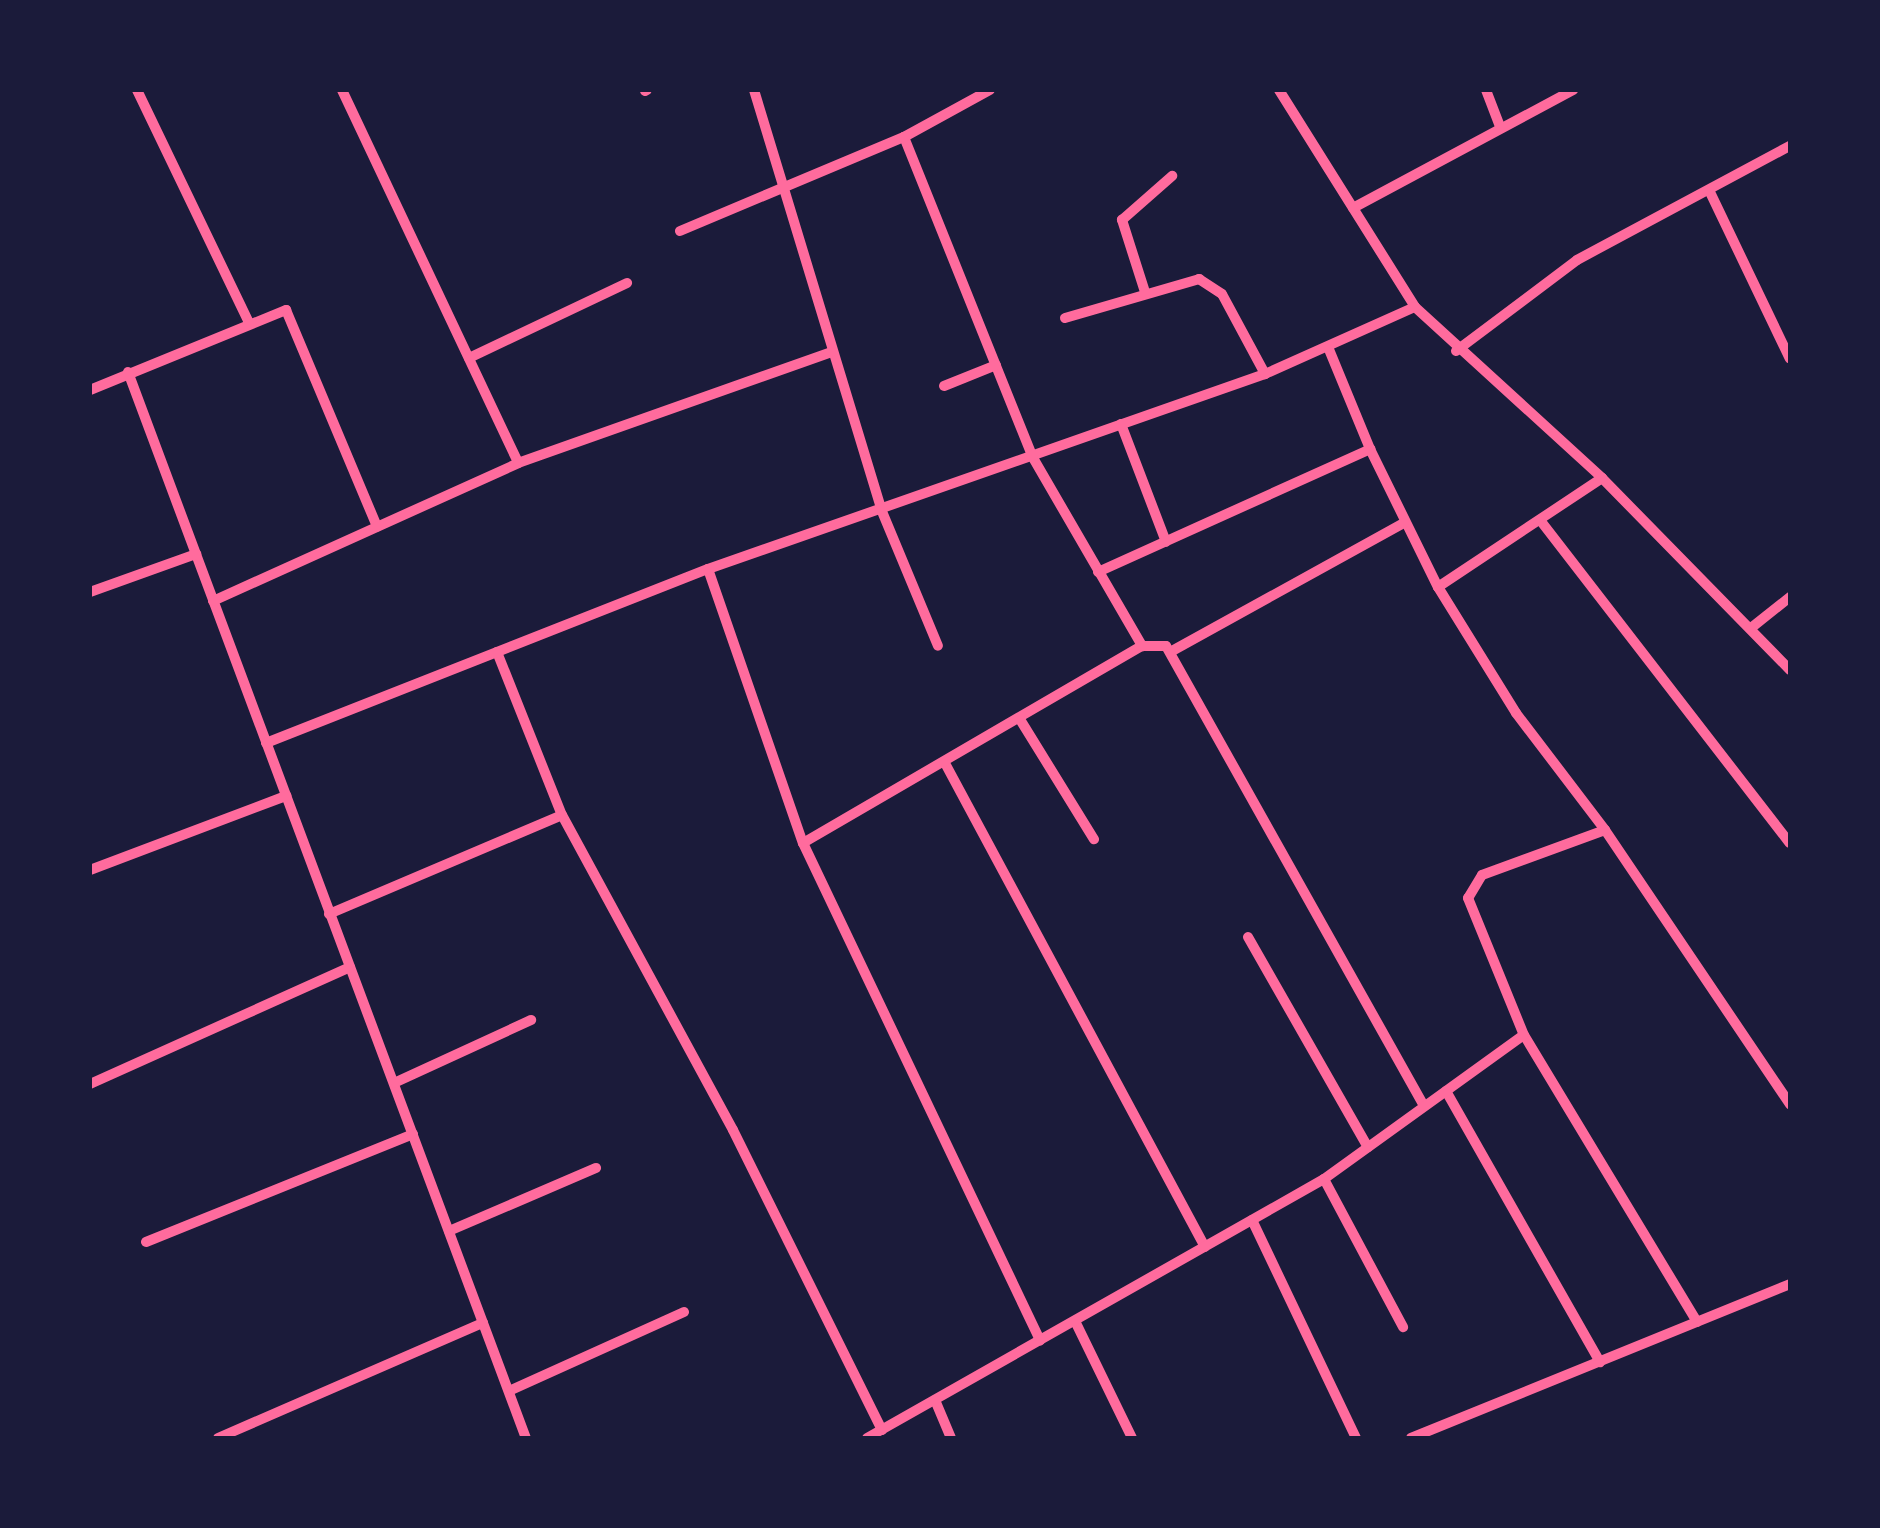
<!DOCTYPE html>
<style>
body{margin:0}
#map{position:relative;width:1880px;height:1528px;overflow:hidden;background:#1b1b3a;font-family:"Varela Round",sans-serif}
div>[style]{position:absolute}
.minor>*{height:10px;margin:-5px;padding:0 5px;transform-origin:5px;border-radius:5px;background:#ff6b9d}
span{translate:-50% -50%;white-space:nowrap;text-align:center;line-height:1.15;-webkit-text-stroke:10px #1b1b3a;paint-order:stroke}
.frame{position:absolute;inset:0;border:92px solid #1b1b3a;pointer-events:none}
</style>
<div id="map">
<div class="minor">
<div style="left:137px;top:90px;width:256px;rotate:64.3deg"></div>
<div style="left:342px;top:90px;width:412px;rotate:64.7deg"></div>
<div style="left:754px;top:90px;width:438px;rotate:73.1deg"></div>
<div style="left:881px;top:509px;width:148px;rotate:67.4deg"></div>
<div style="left:1279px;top:90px;width:256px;rotate:57.9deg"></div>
<div style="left:1415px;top:307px;width:253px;rotate:42.4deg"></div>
<div style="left:1602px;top:478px;width:269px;rotate:45.6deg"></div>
<div style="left:1486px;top:90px;width:40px;rotate:69deg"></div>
<div style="left:645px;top:91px;width:2px;rotate:-27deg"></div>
<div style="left:904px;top:137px;width:344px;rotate:68.1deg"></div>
<div style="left:1032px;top:456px;width:220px;rotate:59.9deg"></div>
<div style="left:1709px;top:190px;width:187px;rotate:64.4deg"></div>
<div style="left:1353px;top:208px;width:250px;rotate:-28.2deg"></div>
<div style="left:680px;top:231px;width:243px;rotate:-22.8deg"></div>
<div style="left:904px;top:137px;width:98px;rotate:-28.7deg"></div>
<div style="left:1145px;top:292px;width:76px;rotate:-107.7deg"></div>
<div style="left:1122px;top:220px;width:67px;rotate:-41.3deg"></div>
<div style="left:1065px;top:318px;width:140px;rotate:-16.2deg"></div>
<div style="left:1199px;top:279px;width:27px;rotate:33deg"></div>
<div style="left:1222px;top:294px;width:91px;rotate:61.7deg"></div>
<div style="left:1328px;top:347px;width:110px;rotate:67.6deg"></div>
<div style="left:1370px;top:449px;width:154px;rotate:63.8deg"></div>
<div style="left:1438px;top:587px;width:148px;rotate:58.2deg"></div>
<div style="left:1516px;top:713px;width:147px;rotate:52.7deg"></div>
<div style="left:1605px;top:830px;width:331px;rotate:56deg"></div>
<div style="left:1456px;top:351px;width:151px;rotate:-36.9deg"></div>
<div style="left:1577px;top:260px;width:242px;rotate:-28.2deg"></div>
<div style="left:469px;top:358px;width:175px;rotate:-25.4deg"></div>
<div style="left:128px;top:372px;width:1138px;rotate:69.53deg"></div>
<div style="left:944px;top:386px;width:56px;rotate:-22deg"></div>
<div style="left:90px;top:390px;width:212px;rotate:-22.2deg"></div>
<div style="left:286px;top:310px;width:235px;rotate:67.2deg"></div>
<div style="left:1121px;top:424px;width:126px;rotate:69.1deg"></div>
<div style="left:1540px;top:520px;width:408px;rotate:52.3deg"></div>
<div style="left:708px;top:569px;width:290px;rotate:70.9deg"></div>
<div style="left:803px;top:843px;width:551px;rotate:64.51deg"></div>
<div style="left:1098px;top:572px;width:299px;rotate:-24.3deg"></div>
<div style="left:1438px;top:587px;width:197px;rotate:-33.6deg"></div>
<div style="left:90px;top:592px;width:113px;rotate:-19.7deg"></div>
<div style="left:213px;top:601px;width:335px;rotate:-24.3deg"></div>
<div style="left:518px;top:463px;width:332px;rotate:-19.5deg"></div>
<div style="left:1751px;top:628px;width:50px;rotate:-38.5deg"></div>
<div style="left:1172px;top:651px;width:265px;rotate:-28.9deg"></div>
<div style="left:497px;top:652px;width:175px;rotate:68.3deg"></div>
<div style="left:562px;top:815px;width:358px;rotate:61.5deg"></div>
<div style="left:733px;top:1130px;width:335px;rotate:63.6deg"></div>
<div style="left:1021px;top:721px;width:139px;rotate:58.3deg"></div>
<div style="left:266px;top:743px;width:475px;rotate:-21.5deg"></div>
<div style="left:708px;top:569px;width:590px;rotate:-19.29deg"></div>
<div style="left:1265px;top:374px;width:164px;rotate:-24.1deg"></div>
<div style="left:946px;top:765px;width:547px;rotate:61.75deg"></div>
<div style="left:1605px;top:830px;width:131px;rotate:159.9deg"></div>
<div style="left:1482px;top:875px;width:27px;rotate:121deg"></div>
<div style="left:1468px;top:898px;width:148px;rotate:67.8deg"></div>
<div style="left:1524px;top:1035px;width:335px;rotate:58.9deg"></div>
<div style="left:803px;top:843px;width:392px;rotate:-30.2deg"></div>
<div style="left:1142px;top:646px;width:24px"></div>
<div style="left:1166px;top:646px;width:527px;rotate:60.71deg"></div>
<div style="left:90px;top:870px;width:210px;rotate:-20.7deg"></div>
<div style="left:329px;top:914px;width:253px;rotate:-23deg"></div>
<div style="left:1248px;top:937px;width:242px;rotate:60.3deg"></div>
<div style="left:394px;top:1083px;width:151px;rotate:-24.7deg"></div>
<div style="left:90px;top:1084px;width:285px;rotate:-24.2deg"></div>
<div style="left:1446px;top:1091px;width:312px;rotate:60.4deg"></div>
<div style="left:1324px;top:1179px;width:168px;rotate:61.9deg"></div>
<div style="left:1252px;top:1220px;width:242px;rotate:64.5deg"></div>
<div style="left:449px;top:1231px;width:160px;rotate:-23.2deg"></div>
<div style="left:146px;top:1242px;width:288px;rotate:-22deg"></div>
<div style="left:1075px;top:1321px;width:130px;rotate:64deg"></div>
<div style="left:509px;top:1391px;width:192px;rotate:-24.3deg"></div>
<div style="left:935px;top:1400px;width:41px;rotate:67.2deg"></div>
<div style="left:218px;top:1438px;width:289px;rotate:-23.5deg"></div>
<div style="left:867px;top:1438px;width:525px;rotate:-29.54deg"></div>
<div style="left:1324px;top:1179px;width:246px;rotate:-35.8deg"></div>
<div style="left:1411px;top:1438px;width:409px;rotate:-22.1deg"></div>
</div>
<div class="frame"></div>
</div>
